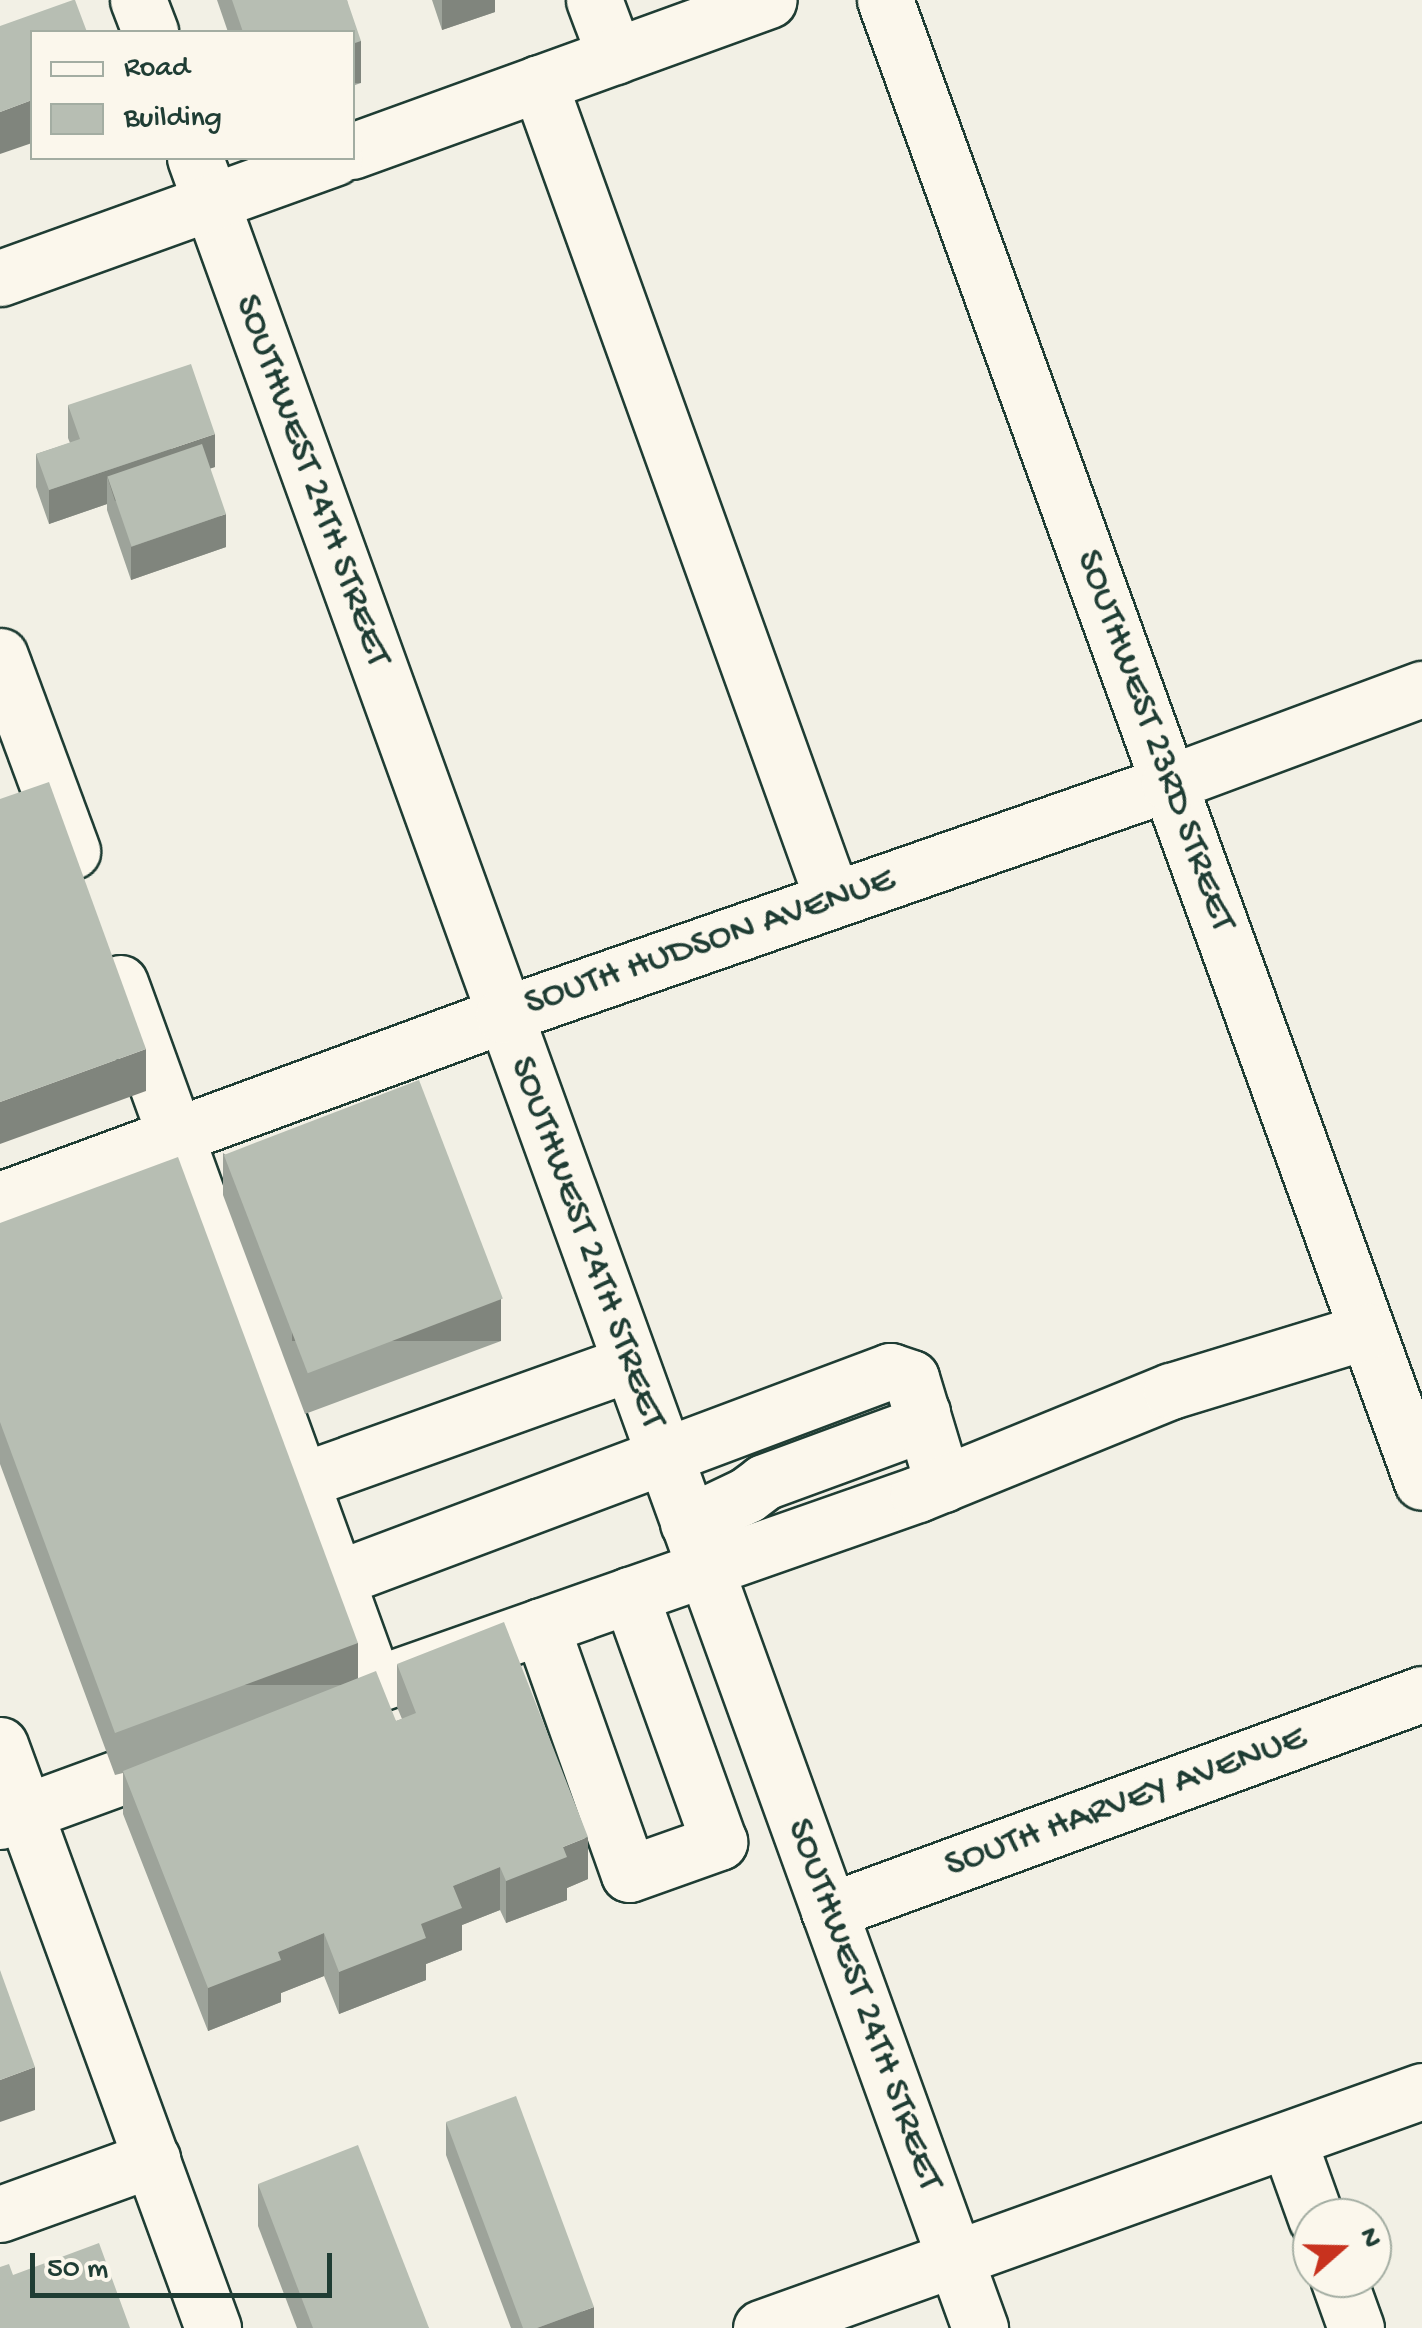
<!DOCTYPE html>
<style>
body{margin:0}
#map{position:relative;width:1422px;height:2328px;overflow:hidden;background:#f2f0e5;font-family:"Gochi Hand",sans-serif}
div>[style]{position:absolute}
.roads{filter:drop-shadow(2px 0 #1f3d34) drop-shadow(-2px 0 #1f3d34) drop-shadow(0 2px #1f3d34) drop-shadow(0 -2px #1f3d34)}
.minor>*{height:55px;margin:-27.5px;padding:0 27.5px;transform-origin:27.5px;border-radius:27.5px;background:#fbf7ec}
.major>*{height:55px;margin:-27.5px;padding:0 27.5px;transform-origin:27.5px;border-radius:27.5px;background:#fbf7ec}
.wall>*{inset:0;background:#9da39a}
.shaded-wall>*{inset:0;background:#80857d;transform-origin:0 0}
.building>*{inset:0;background:#b7beb3;transform-origin:0 0}
span{translate:-50% -50%;white-space:nowrap;text-align:center;line-height:1.15;-webkit-text-stroke:8px #fbf7ec;paint-order:stroke}
.street-label{font-size:38px;color:#1f3d34}
.legend{position:absolute;left:30px;top:30px;width:325px;height:130px;box-sizing:border-box;background:#fbf7ec;border:2px solid #a3ada2;margin:0;padding:12px 18px;list-style:none;font-size:30px;color:#1f3d34}
.legend li{display:flex;align-items:center;gap:20px;height:50px}
.legend b{width:50px;border:2px solid #a3ada2}
.north{position:absolute;left:1292px;top:2198px;width:100px;height:100px;box-sizing:border-box;background:#fbf7ec;border:2px solid #a3ada2;border-radius:50%;rotate:70deg;font-size:28px;font-weight:700;line-height:40px;text-align:center;color:#1f3d34}
.north::after{content:'';display:block;margin:auto;width:35px;height:45px;background:#c8321e;clip-path:polygon(50% 0,100% 100%,50% 72%,0 100%)}
.scale{position:absolute;left:30px;top:2253px;width:302px;height:45px;box-sizing:border-box;border:5px solid #1f3d34;border-top:0;padding-left:12px;font-size:30px;line-height:35px;white-space:nowrap;color:#1f3d34;-webkit-text-stroke:8px #fbf7ec;paint-order:stroke}
</style>
<div id="map">
<div class="roads">
<div class="minor">
<div style="left:138px;top:0;width:34px;rotate:69deg"></div>
<div style="left:594px;top:0;width:60px;rotate:69.4deg"></div>
<div style="left:885px;top:0;width:1576px;rotate:70.08deg"></div>
<div style="left:539px;top:83px;width:868px;rotate:70.21deg"></div>
<div style="left:195px;top:158px;width:2308px;rotate:70.11deg"></div>
<div style="left:0;top:656px;width:208px;rotate:69.7deg"></div>
<div style="left:120px;top:983px;width:746px;rotate:70.08deg"></div>
<div style="left:0;top:1200px;width:536px;rotate:-20.19deg"></div>
<div style="left:503px;top:1015px;width:705px;rotate:-19.21deg"></div>
<div style="left:1169px;top:783px;width:270px;rotate:-20.4deg"></div>
<div style="left:301px;top:1481px;width:350px;rotate:-19.7deg"></div>
<div style="left:688px;top:1523px;width:65px;rotate:-25.4deg"></div>
<div style="left:747px;top:1495px;width:21px;rotate:-37deg"></div>
<div style="left:764px;top:1482px;width:157px;rotate:-20.2deg"></div>
<div style="left:911px;top:1428px;width:19px;rotate:-54deg"></div>
<div style="left:336px;top:1579px;width:592px;rotate:-20.58deg"></div>
<div style="left:890px;top:1371px;width:22px;rotate:18deg"></div>
<div style="left:911px;top:1378px;width:111px;rotate:73.2deg"></div>
<div style="left:541px;top:1626px;width:263px;rotate:70.5deg"></div>
<div style="left:629px;top:1874px;width:96px;rotate:-19.6deg"></div>
<div style="left:719px;top:1842px;width:263px;rotate:-109.8deg"></div>
<div style="left:308px;top:1708px;width:646px;rotate:-19.33deg"></div>
<div style="left:918px;top:1494px;width:273px;rotate:-22.2deg"></div>
<div style="left:1171px;top:1391px;width:205px;rotate:-17deg"></div>
<div style="left:0;top:1745px;width:621px;rotate:69.93deg"></div>
<div style="left:0;top:1821px;width:207px;rotate:-20.1deg"></div>
<div style="left:829px;top:1911px;width:631px;rotate:-20.1deg"></div>
<div style="left:1288px;top:2140px;width:83px;rotate:70.3deg"></div>
<div style="left:0;top:2214px;width:162px;rotate:-19.9deg"></div>
<div style="left:1338px;top:2278px;width:53px;rotate:70.2deg"></div>
<div style="left:761px;top:2328px;width:702px;rotate:-19.73deg"></div>
</div>
<div class="major">
<div style="left:352px;top:151px;width:443px;rotate:-19.9deg"></div>
<div style="left:0;top:278px;width:355px;rotate:-19.8deg"></div>
</div>
</div>
<div class="wall">
<div style="clip-path:polygon(217px 0,347px 0,361px 83px,352px 86px,352px 32px,228px 32px)"></div>
<div style="clip-path:polygon(432px 0,495px 0,495px 12px,442px 30px)"></div>
<div style="clip-path:polygon(68px 405px,215px 467px,210px 468px,226px 547px,131px 580px,107px 510px,107px 504px,49px 524px,36px 487px,36px 454px,70px 443px,68px 438px)"></div>
<div style="clip-path:polygon(223px 1153px,501px 1341px,305px 1414px,223px 1195px)"></div>
<div style="clip-path:polygon(0 1223px,358px 1678px,396px 1721px,402px 1719px,397px 1707px,397px 1664px,588px 1879px,567px 1888px,567px 1900px,506px 1923px,500px 1910px,462px 1925px,462px 1950px,426px 1964px,426px 1980px,339px 2014px,324px 1976px,281px 1993px,281px 2002px,208px 2031px,123px 1814px,123px 1773px,115px 1775px,0 1464px)"></div>
<div style="clip-path:polygon(446px 2122px,594px 2328px,511px 2328px,446px 2155px)"></div>
<div style="clip-path:polygon(258px 2184px,429px 2328px,297px 2328px,258px 2226px)"></div>
</div>
<div class="shaded-wall">
<div style="clip-path:polygon(442px 0,495px 0,495px 12px,442px 30px)"></div>
<div style="left:361px;top:41px;width:42px;height:9px;rotate:90deg"></div>
<div style="clip-path:polygon(32px 100px,32px 143px,0 154px,0 112px)"></div>
<div style="clip-path:polygon(215px 434px,215px 467px,115px 501px,107px 476px,107px 504px,49px 524px,49px 490px)"></div>
<div style="clip-path:polygon(226px 514px,226px 547px,131px 580px,131px 547px)"></div>
<div style="clip-path:polygon(146px 1049px,146px 1091px,0 1144px,0 1102px)"></div>
<div style="left:501px;top:1299px;width:42px;height:209px;rotate:90deg"></div>
<div style="left:358px;top:1643px;width:42px;height:259px;rotate:90deg"></div>
<div style="clip-path:polygon(588px 1837px,588px 1879px,567px 1888px,567px 1900px,506px 1923px,506px 1881px,563px 1847px)"></div>
<div style="clip-path:polygon(500px 1867px,500px 1910px,462px 1925px,462px 1950px,426px 1964px,426px 1980px,339px 2014px,339px 1972px,421px 1924px,453px 1886px)"></div>
<div style="clip-path:polygon(324px 1933px,324px 1976px,281px 1993px,281px 2002px,208px 2031px,208px 1988px,278px 1952px)"></div>
<div style="clip-path:polygon(35px 2067px,35px 2110px,0 2122px,0 2080px)"></div>
<div style="clip-path:polygon(594px 2307px,594px 2328px,537px 2328px)"></div>
</div>
<div class="building">
<div style="clip-path:polygon(73px 0,75px 0,87px 32px,32px 32px,32px 100px,0 112px,0 26px)"></div>
<div style="clip-path:polygon(232px 0,347px 0,361px 41px,352px 44px,352px 32px,243px 32px)"></div>
<div style="clip-path:polygon(191px 364px,215px 434px,49px 490px,36px 454px,80px 439px,68px 405px)"></div>
<div style="left:202px;top:444px;width:74px;height:100px;rotate:71deg"></div>
<div style="clip-path:polygon(49px 782px,146px 1049px,0 1102px,0 799px)"></div>
<div style="left:419px;top:1080px;width:234px;height:209px;rotate:69deg"></div>
<div style="clip-path:polygon(178px 1157px,358px 1643px,115px 1733px,0 1422px,0 1223px)"></div>
<div style="clip-path:polygon(504px 1622px,588px 1837px,563px 1847px,567px 1857px,506px 1881px,500px 1867px,453px 1886px,462px 1908px,421px 1924px,426px 1938px,339px 1972px,324px 1933px,278px 1952px,281px 1960px,208px 1988px,123px 1771px,376px 1671px,396px 1721px,416px 1713px,397px 1664px)"></div>
<div style="clip-path:polygon(0 1970px,35px 2067px,0 2080px)"></div>
<div style="clip-path:polygon(516px 2096px,594px 2307px,537px 2328px,523px 2328px,446px 2122px)"></div>
<div style="clip-path:polygon(358px 2145px,429px 2328px,313px 2328px,258px 2184px)"></div>
<div style="clip-path:polygon(99px 2243px,130px 2328px,0 2328px,0 2267px,9px 2264px,13px 2275px)"></div>
</div>
<div class="street-label">
<span style="left:311px;top:481px;rotate:70deg">SOUTHWEST 24TH STREET</span>
<span style="left:1154px;top:741px;rotate:70deg">SOUTHWEST 23RD STREET</span>
<span style="left:710px;top:943px;rotate:-19deg">SOUTH HUDSON AVENUE</span>
<span style="left:586px;top:1243px;rotate:70deg">SOUTHWEST 24TH STREET</span>
<span style="left:1126px;top:1803px;rotate:-20deg">SOUTH HARVEY AVENUE</span>
<span style="left:863px;top:2005px;rotate:70deg">SOUTHWEST 24TH STREET</span>
</div>
<ul class="legend">
<li><b style="height:12px;background:#fbf7ec"></b>Road</li>
<li><b style="height:28px;background:#b7beb3"></b>Building</li>
</ul>
<div class="north">N</div>
<div class="scale">50 m</div>
</div>
